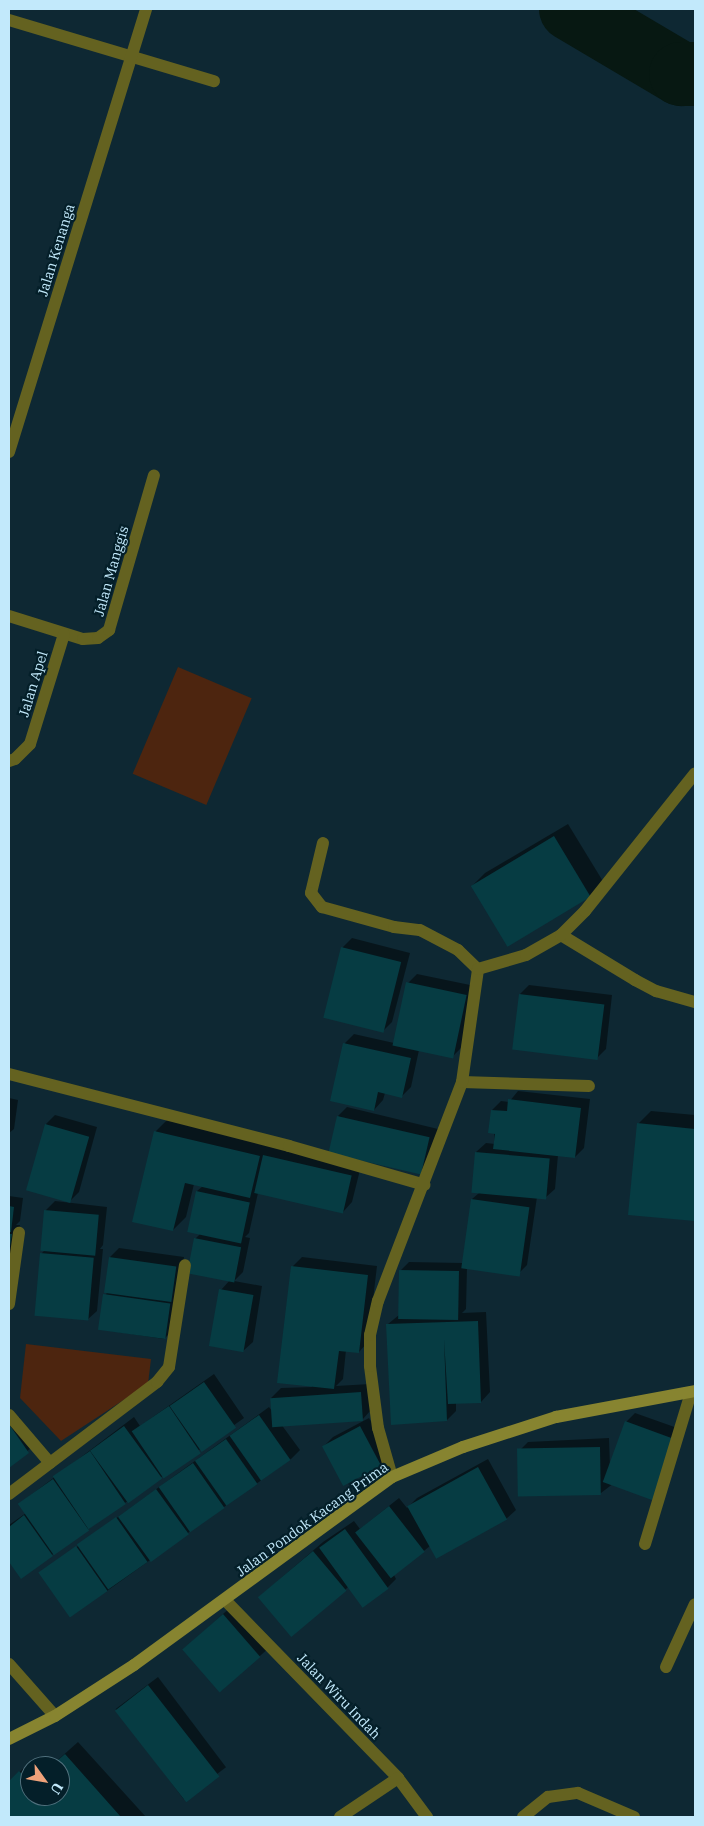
<!DOCTYPE html>
<style>
body{margin:0}
#map{position:relative;width:704px;height:1826px;overflow:hidden;background:#0e2833;font-family:"IBM Plex Serif",serif}
div>[style]{position:absolute}
.green>*{inset:0;background:#4d250f;transform-origin:0 0}
.shadow>*{inset:0;background:#0007;transform-origin:0 0}
.river>*{height:64px;margin:-32px;padding:0 32px;transform-origin:32px;border-radius:32px;background:#071812}
.building>*{inset:0;background:#063c43;transform-origin:0 0}
.street>*{height:12px;margin:-6px;padding:0 6px;transform-origin:6px;border-radius:6px;background:#646220}
.secondary>*{height:12px;margin:-6px;padding:0 6px;transform-origin:6px;border-radius:6px;background:#878430}
span{translate:-50% -50%;white-space:nowrap;text-align:center;line-height:1.15;-webkit-text-stroke:4.5px #041f29;paint-order:stroke}
.street-label{font-size:14px;color:#c2e9fb}
.frame{position:absolute;inset:0;border:10px solid #c2e9fb;pointer-events:none}
.north{position:absolute;left:20px;top:1756px;width:50px;height:50px;box-sizing:border-box;background:#041f29;border:1px solid #50707d;border-radius:50%;rotate:122deg;font-size:14px;font-weight:700;line-height:20px;text-align:center;color:#c2e9fb}
.north::after{content:'';display:block;margin:auto;width:18px;height:22px;background:#f0a27a;clip-path:polygon(50% 0,100% 100%,50% 72%,0 100%)}
</style>
<div id="map">
<div class="green">
<div style="left:178px;top:667px;width:80px;height:116px;rotate:23deg"></div>
<div style="clip-path:polygon(26px 1344px,151px 1359px,148px 1384px,61px 1441px,20px 1398px)"></div>
</div>
<div class="shadow">
<div style="clip-path:polygon(568px 824px,604px 883px,591px 896px,472px 886px,485px 873px)"></div>
<div style="clip-path:polygon(352px 938px,410px 953px,392px 1022px,383px 1031px,325px 1017px,343px 947px)"></div>
<div style="clip-path:polygon(417px 974px,475px 986px,461px 1048px,452px 1057px,419px 1050px,411px 1087px,402px 1096px,385px 1093px,383px 1100px,374px 1110px,345px 1043px,354px 1034px,394px 1043px,408px 983px)"></div>
<div style="clip-path:polygon(529px 985px,612px 995px,606px 1049px,597px 1058px,520px 994px)"></div>
<div style="clip-path:polygon(518px 1091px,590px 1099px,584px 1148px,575px 1157px,558px 1155px,555px 1189px,545px 1198px,537px 1197px,527px 1265px,518px 1274px,467px 1268px,466px 1309px,462px 1313px,486px 1312px,490px 1392px,481px 1402px,456px 1403px,456px 1411px,447px 1420px,388px 1324px,399px 1315px,400px 1271px,409px 1262px,463px 1263px,472px 1199px,479px 1193px,476px 1152px,486px 1143px,495px 1144px,492px 1110px,501px 1101px,509px 1102px)"></div>
<div style="clip-path:polygon(9px 1098px,18px 1100px,14px 1129px,9px 1133px)"></div>
<div style="clip-path:polygon(347px 1107px,438px 1129px,429px 1165px,420px 1174px,338px 1116px)"></div>
<div style="clip-path:polygon(651px 1111px,695px 1115px,695px 1220px,629px 1214px,638px 1124px)"></div>
<div style="clip-path:polygon(55px 1115px,97px 1127px,79px 1192px,69px 1202px,46px 1124px)"></div>
<div style="clip-path:polygon(169px 1118px,361px 1166px,352px 1202px,343px 1212px,258px 1193px,249px 1233px,245px 1237px,250px 1238px,243px 1272px,234px 1281px,262px 1286px,253px 1342px,243px 1351px,221px 1290px,230px 1280px,195px 1239px,200px 1234px,197px 1191px,203px 1186px,194px 1184px,186px 1217px,173px 1230px,156px 1131px)"></div>
<div style="clip-path:polygon(9px 1196px,23px 1198px,20px 1221px,16px 1225px,20px 1225px,16px 1256px,9px 1281px)"></div>
<div style="clip-path:polygon(55px 1201px,107px 1207px,103px 1245px,100px 1249px,103px 1249px,97px 1311px,87px 1320px,41px 1254px,45px 1250px,45px 1211px)"></div>
<div style="clip-path:polygon(119px 1248px,184px 1257px,174px 1329px,164px 1339px,99px 1329px,107px 1291px,110px 1257px)"></div>
<div style="clip-path:polygon(302px 1257px,377px 1266px,368px 1342px,359px 1352px,346px 1350px,343px 1379px,336px 1386px,370px 1384px,371px 1410px,362px 1420px,281px 1424px,300px 1450px,291px 1459px,107px 1591px,41px 1573px,269px 1407px,272px 1411px,271px 1398px,281px 1388px,312px 1387px,293px 1266px)"></div>
<div style="clip-path:polygon(214px 1374px,244px 1418px,21px 1577px,9px 1560px,9px 1525px,26px 1513px,19px 1504px,134px 1417px,140px 1426px)"></div>
<div style="clip-path:polygon(635px 1413px,683px 1430px,601px 1493px,519px 1451px,528px 1442px,609px 1438px,610px 1467px,626px 1422px)"></div>
<div style="clip-path:polygon(19px 1417px,37px 1443px,9px 1466px,9px 1424px)"></div>
<div style="clip-path:polygon(369px 1418px,389px 1455px,380px 1465px,324px 1446px,333px 1437px)"></div>
<div style="clip-path:polygon(488px 1459px,516px 1510px,506px 1519px,430px 1546px,394px 1575px,396px 1579px,387px 1588px,349px 1586px,345px 1590px,259px 1597px,323px 1542px,354px 1521px,360px 1529px,399px 1498px,407px 1508px,417px 1498px)"></div>
<div style="clip-path:polygon(233px 1605px,270px 1647px,221px 1691px,193px 1641px)"></div>
<div style="left:158px;top:1677px;width:113px;height:53px;rotate:53deg"></div>
<div style="clip-path:polygon(78px 1742px,146px 1817px,9px 1817px,9px 1782px,33px 1759px,39px 1766px,30px 1766px,30px 1796px,60px 1796px,60px 1766px,51px 1766px)"></div>
</div>
<div class="river">
<div style="left:571px;top:9px;width:128px;rotate:30.6deg"></div>
<div style="left:681px;top:74px;width:14px"></div>
</div>
<div class="building">
<div style="left:554px;top:836px;width:71px;height:97px;rotate:59deg"></div>
<div style="left:341px;top:947px;width:62px;height:73px;rotate:14deg"></div>
<div style="left:406px;top:982px;width:62px;height:65px;rotate:12deg"></div>
<div style="left:519px;top:994px;width:86px;height:56px;rotate:7deg"></div>
<div style="clip-path:polygon(343px 1043px,411px 1058px,402px 1098px,378px 1092px,374px 1111px,330px 1101px)"></div>
<div style="clip-path:polygon(508px 1099px,581px 1108px,575px 1158px,493px 1149px,495px 1134px,488px 1133px,491px 1110px,507px 1111px)"></div>
<div style="left:337px;top:1116px;width:95px;height:38px;rotate:13deg"></div>
<div style="clip-path:polygon(637px 1123px,695px 1129px,695px 1221px,628px 1215px)"></div>
<div style="left:45px;top:1124px;width:46px;height:69px;rotate:16deg"></div>
<div style="clip-path:polygon(154px 1131px,260px 1156px,250px 1198px,185px 1183px,173px 1231px,132px 1222px)"></div>
<div style="left:475px;top:1152px;width:75px;height:41px;rotate:5deg"></div>
<div style="left:263px;top:1155px;width:91px;height:39px;rotate:13deg"></div>
<div style="left:196px;top:1191px;width:55px;height:42px;rotate:12deg"></div>
<div style="left:471px;top:1199px;width:59px;height:70px;rotate:8deg"></div>
<div style="clip-path:polygon(9px 1206px,14px 1207px,11px 1232px,9px 1232px)"></div>
<div style="left:44px;top:1210px;width:55px;height:41px;rotate:5deg"></div>
<div style="clip-path:polygon(9px 1234px,12px 1234px,10px 1246px,9px 1246px)"></div>
<div style="left:194px;top:1238px;width:48px;height:36px;rotate:11deg"></div>
<div style="left:40px;top:1253px;width:54px;height:63px;rotate:5deg"></div>
<div style="left:109px;top:1257px;width:68px;height:36px;rotate:8deg"></div>
<div style="clip-path:polygon(291px 1266px,368px 1275px,359px 1353px,339px 1351px,334px 1389px,277px 1383px)"></div>
<div style="left:399px;top:1270px;width:60px;height:49px;rotate:1deg"></div>
<div style="left:219px;top:1289px;width:35px;height:58px;rotate:10deg"></div>
<div style="left:103px;top:1294px;width:68px;height:36px;rotate:8deg"></div>
<div style="clip-path:polygon(478px 1321px,481px 1403px,448px 1404px,444px 1339px,447px 1421px,391px 1425px,386px 1324px)"></div>
<div style="left:204px;top:1382px;width:56px;height:42px;rotate:55deg"></div>
<div style="left:361px;top:1392px;width:29px;height:91px;rotate:86deg"></div>
<div style="left:169px;top:1406px;width:57px;height:45px;rotate:56deg"></div>
<div style="left:259px;top:1415px;width:55px;height:36px;rotate:55deg"></div>
<div style="left:625px;top:1421px;width:53px;height:65px;rotate:20deg"></div>
<div style="clip-path:polygon(9px 1424px,29px 1453px,9px 1468px)"></div>
<div style="left:124px;top:1426px;width:65px;height:42px;rotate:54deg"></div>
<div style="left:360px;top:1426px;width:45px;height:43px;rotate:62deg"></div>
<div style="left:226px;top:1439px;width:55px;height:38px;rotate:55deg"></div>
<div style="left:600px;top:1447px;width:48px;height:83px;rotate:89deg"></div>
<div style="left:90px;top:1451px;width:64px;height:45px;rotate:56deg"></div>
<div style="left:193px;top:1463px;width:55px;height:42px;rotate:55deg"></div>
<div style="left:478px;top:1467px;width:60px;height:81px;rotate:61deg"></div>
<div style="left:53px;top:1479px;width:63px;height:43px;rotate:55deg"></div>
<div style="left:156px;top:1489px;width:56px;height:47px;rotate:54deg"></div>
<div style="left:389px;top:1506px;width:58px;height:43px;rotate:52deg"></div>
<div style="clip-path:polygon(24px 1515px,53px 1556px,21px 1579px,9px 1562px,9px 1527px)"></div>
<div style="left:116px;top:1517px;width:55px;height:48px;rotate:55deg"></div>
<div style="left:345px;top:1529px;width:74px;height:32px;rotate:54deg"></div>
<div style="left:76px;top:1546px;width:55px;height:46px;rotate:55deg"></div>
<div style="left:313px;top:1551px;width:52px;height:72px;rotate:50deg"></div>
<div style="left:223px;top:1614px;width:57px;height:54px;rotate:49deg"></div>
<div style="left:148px;top:1685px;width:116px;height:42px;rotate:52deg"></div>
<div style="clip-path:polygon(65px 1754px,121px 1817px,9px 1817px,9px 1781px,19px 1771px,30px 1783px,30px 1796px,60px 1796px,60px 1766px,51px 1766px)"></div>
</div>
<div class="street">
<div style="left:9px;top:20px;width:214px;rotate:16.6deg"></div>
<div style="left:9px;top:452px;width:464px;rotate:-72.8deg"></div>
<div style="left:9px;top:616px;width:77px;rotate:17.3deg"></div>
<div style="left:83px;top:639px;width:15px;rotate:-4deg"></div>
<div style="left:98px;top:638px;width:14px;rotate:-36deg"></div>
<div style="left:109px;top:630px;width:161px;rotate:-73.8deg"></div>
<div style="left:9px;top:761px;width:6px;rotate:-18deg"></div>
<div style="left:15px;top:759px;width:21px;rotate:-45deg"></div>
<div style="left:30px;top:744px;width:115px;rotate:-72.8deg"></div>
<div style="left:323px;top:843px;width:51px;rotate:103.5deg"></div>
<div style="left:311px;top:893px;width:18px;rotate:52deg"></div>
<div style="left:322px;top:907px;width:75px;rotate:15.5deg"></div>
<div style="left:394px;top:927px;width:26px;rotate:7deg"></div>
<div style="left:420px;top:930px;width:43px;rotate:27.8deg"></div>
<div style="left:458px;top:950px;width:28px;rotate:44deg"></div>
<div style="left:561px;top:935px;width:87px;rotate:31.3deg"></div>
<div style="left:635px;top:980px;width:24px;rotate:28deg"></div>
<div style="left:656px;top:991px;width:41px;rotate:15.8deg"></div>
<div style="left:9px;top:1074px;width:289px;rotate:14.4deg"></div>
<div style="left:289px;top:1146px;width:141px;rotate:16deg"></div>
<div style="left:462px;top:1082px;width:127px;rotate:1.8deg"></div>
<div style="left:9px;top:1304px;width:72px;rotate:-82deg"></div>
<div style="left:9px;top:1415px;width:63px;rotate:49.5deg"></div>
<div style="left:392px;top:1477px;width:51px;rotate:-105.9deg"></div>
<div style="left:378px;top:1428px;width:63px;rotate:-97.4deg"></div>
<div style="left:370px;top:1366px;width:31px;rotate:-90deg"></div>
<div style="left:370px;top:1335px;width:35px;rotate:-77deg"></div>
<div style="left:378px;top:1301px;width:235px;rotate:-69deg"></div>
<div style="left:462px;top:1082px;width:114px;rotate:-81.9deg"></div>
<div style="left:478px;top:969px;width:50px;rotate:-16.3deg"></div>
<div style="left:526px;top:955px;width:40px;rotate:-29.7deg"></div>
<div style="left:561px;top:935px;width:34px;rotate:-45deg"></div>
<div style="left:585px;top:911px;width:176px;rotate:-51.4deg"></div>
<div style="left:9px;top:1494px;width:186px;rotate:-37.1deg"></div>
<div style="left:157px;top:1382px;width:19px;rotate:-51deg"></div>
<div style="left:169px;top:1367px;width:103px;rotate:-81.1deg"></div>
<div style="left:645px;top:1544px;width:158px;rotate:-73.1deg"></div>
<div style="left:225px;top:1600px;width:248px;rotate:45.8deg"></div>
<div style="left:398px;top:1778px;width:49px;rotate:53.4deg"></div>
<div style="left:9px;top:1664px;width:69px;rotate:48.5deg"></div>
<div style="left:666px;top:1667px;width:69px;rotate:-65.3deg"></div>
<div style="left:340px;top:1817px;width:70px;rotate:-33.9deg"></div>
<div style="left:523px;top:1817px;width:32px;rotate:-39deg"></div>
<div style="left:548px;top:1797px;width:30px;rotate:-8deg"></div>
<div style="left:578px;top:1793px;width:61px;rotate:23.2deg"></div>
</div>
<div class="secondary">
<div style="left:9px;top:1739px;width:51px;rotate:-26.6deg"></div>
<div style="left:55px;top:1716px;width:94px;rotate:-32.8deg"></div>
<div style="left:134px;top:1665px;width:319px;rotate:-36.1deg"></div>
<div style="left:392px;top:1477px;width:77px;rotate:-22.9deg"></div>
<div style="left:463px;top:1447px;width:98px;rotate:-17.9deg"></div>
<div style="left:556px;top:1417px;width:141px;rotate:-10.6deg"></div>
</div>
<div class="street-label">
<span style="left:56px;top:250px;rotate:-73deg">Jalan Kenanga</span>
<span style="left:111px;top:571px;rotate:-74deg">Jalan Manggis</span>
<span style="left:33px;top:684px;rotate:-73deg">Jalan Apel</span>
<span style="left:312px;top:1519px;rotate:-36deg">Jalan Pondok Kacang Prima</span>
<span style="left:339px;top:1696px;rotate:46deg">Jalan Wiru Indah</span>
</div>
<div class="frame"></div>
<div class="north">U</div>
</div>
